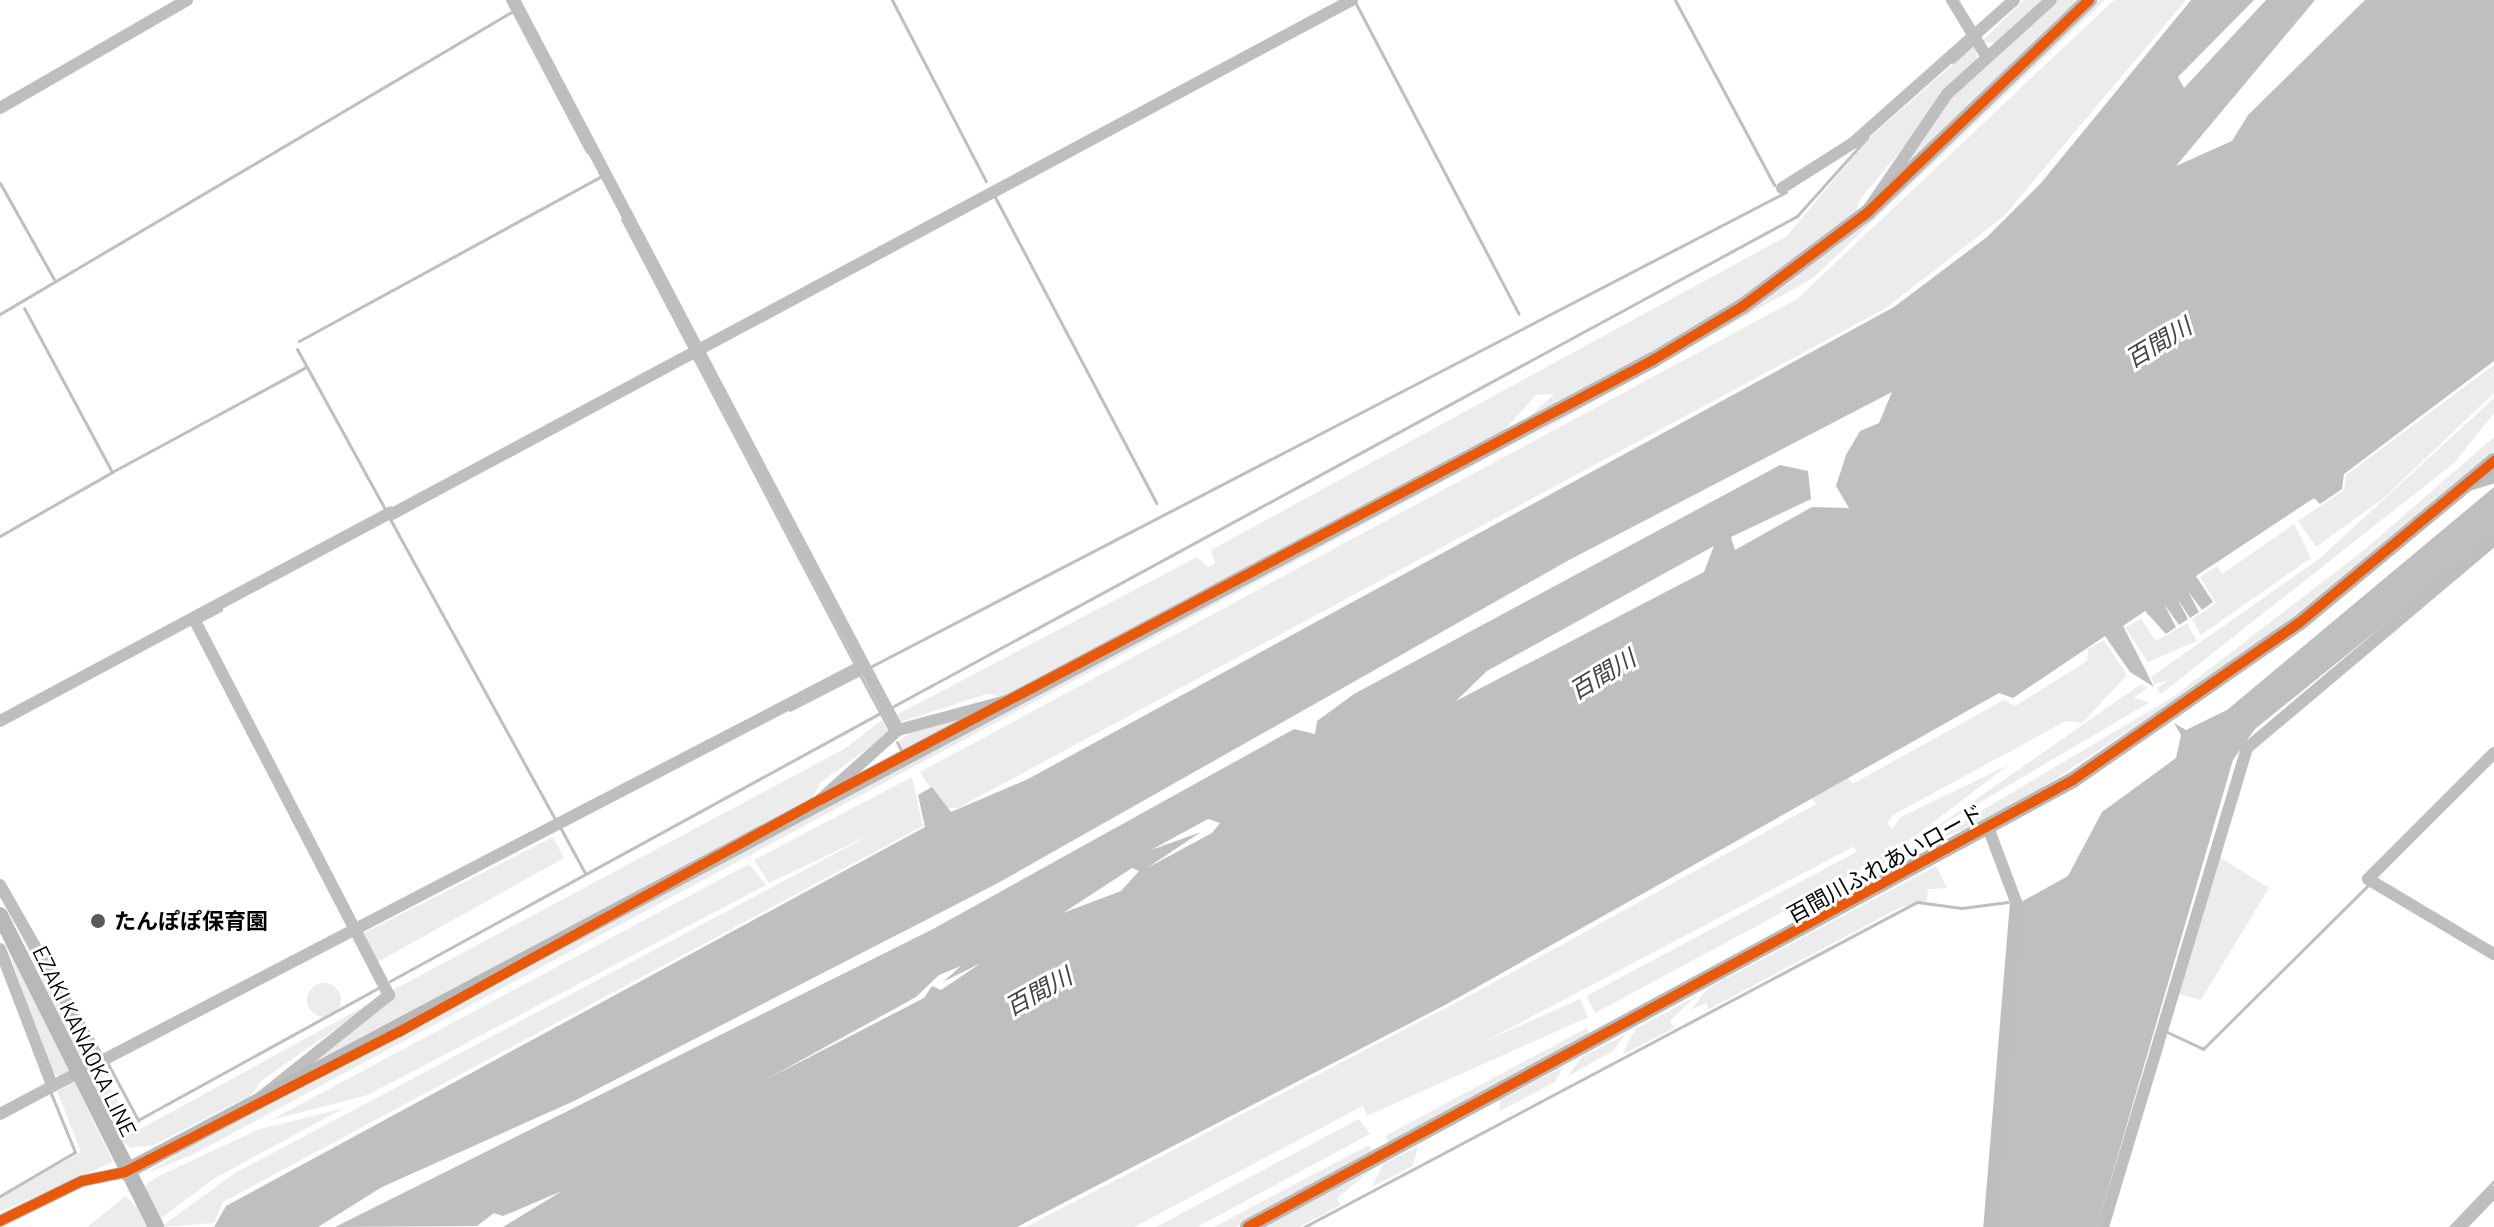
<!DOCTYPE html>
<meta charset="utf-8">
<style>
body{margin:0}
#map{position:relative;width:2494px;height:1227px;overflow:hidden;background:#fff;font-family:Barlow,"Noto Sans JP",sans-serif}
div>[style]{position:absolute}
.green>*{inset:0;background:#ececec;transform-origin:0 0}
.round{border-radius:50%}
.water>*{inset:0;background:#bfbfbf}
.stream>*{height:3px;margin:-1.5px;padding:0 1.5px;transform-origin:1.5px;border-radius:1.5px;background:#bfbfbf}
.street>*{height:12px;margin:-6px;padding:0 6px;transform-origin:6px;border-radius:6px;background:#bebebe}
.secondary>*{height:16px;margin:-8px;padding:0 8px;transform-origin:8px;border-radius:8px;background:#b8b8b8}
.cycleway>*{height:10px;margin:-5px;padding:0 5px;transform-origin:5px;border-radius:5px;background:#e8590c}
.dots>*{width:22px;height:22px;translate:-50% -50%;box-sizing:border-box;border:4px solid #fff;border-radius:50%}
span{translate:-50% -50%;white-space:nowrap;text-align:center;line-height:1.15;-webkit-text-stroke:6px #fff;paint-order:stroke}
.street-label{font-size:22px;color:#000}
.poi-label{font-size:22px;color:#000;font-weight:700}
.left{translate:0 -50%;text-align:left}
.water-label{font-size:24px;color:#444;font-style:italic}
</style>
<div id="map">
<div class="green">
<div style="clip-path:polygon(2024px 0,2044px 0,1994px 43px,1981px 42px)"></div>
<div style="clip-path:polygon(2057px 0,2081px 0,1883px 192px,1952px 95px)"></div>
<div style="clip-path:polygon(2099px 0,2105px 0,1813px 278px,1520px 443px,1849px 235px)"></div>
<div style="clip-path:polygon(2114px 0,2186px 0,2004px 216px,1886px 308px,958px 808px,946px 808px,927px 783px,920px 772px,1797px 299px)"></div>
<div style="clip-path:polygon(1975px 45px,1977px 60px,1861px 198px,1854px 216px,1731px 307px,1517px 428px,1554px 394px,1536px 395px,1502px 433px,1005px 697px,987px 694px,897px 723px,894px 716px,1197px 557px,1208px 567px,1215px 563px,1211px 550px,1787px 236px,1870px 137px)"></div>
<div style="clip-path:polygon(2494px 365px,2494px 393px,2385px 497px,2316px 547px,2298px 521px,2344px 490px,2346px 475px)"></div>
<div style="clip-path:polygon(2494px 398px,2494px 413px,2454px 463px,2161px 694px,2157px 688px,2169px 680px,2154px 684px,2151px 677px,2319px 559px)"></div>
<div style="clip-path:polygon(2494px 437px,2494px 451px,2258px 645px,1996px 818px,1927px 843px,2173px 697px,2364px 550px)"></div>
<div style="clip-path:polygon(1508px 447px,194px 1154px,147px 1173px,229px 1122px)"></div>
<div style="clip-path:polygon(2294px 524px,2311px 558px,2201px 635px,2192px 619px,2216px 603px,2200px 577px,2217px 566px,2222px 574px)"></div>
<div style="clip-path:polygon(2141px 619px,2156px 641px,2187px 623px,2197px 641px,2148px 662px,2125px 627px)"></div>
<div style="clip-path:polygon(2104px 640px,2127px 675px,2082px 723px,2066px 721px,1893px 815px,1881px 832px,1134px 1227px,1026px 1227px,1480px 990px,2004px 700px,2015px 706px,2087px 661px,2088px 649px)"></div>
<div style="clip-path:polygon(2141px 684px,2147px 688px,2134px 698px,2150px 702px,1928px 833px)"></div>
<div style="clip-path:polygon(977px 712px,903px 749px,899px 741px,912px 731px)"></div>
<div style="clip-path:polygon(882px 720px,889px 733px,820px 783px,812px 799px,279px 1082px,393px 990px,844px 749px)"></div>
<div style="clip-path:polygon(2010px 764px,1894px 852px,1595px 1013px,1586px 996px,1888px 835px,1901px 817px)"></div>
<div style="clip-path:polygon(912px 777px,923px 826px,223px 1202px,214px 1223px,161px 1227px,235px 1173px,872px 834px,769px 883px,754px 860px)"></div>
<div style="clip-path:polygon(553px 837px,564px 858px,376px 963px,362px 934px)"></div>
<div style="left:1913px;top:853px;width:41px;height:351px;rotate:139deg"></div>
<div style="clip-path:polygon(2216px 855px,2269px 888px,2201px 1000px,2175px 993px)"></div>
<div style="clip-path:polygon(749px 864px,766px 885px,368px 1095px,271px 1120px)"></div>
<div style="clip-path:polygon(1936px 866px,1947px 888px,1928px 889px,1927px 901px,1901px 907px,1709px 1009px,1706px 1003px,1691px 1010px,1708px 988px)"></div>
<div style="clip-path:polygon(0 891px,92px 1055px,83px 1065px,89px 1076px,100px 1069px,118px 1101px,115px 1112px,122px 1109px,135px 1132px,383px 996px,262px 1080px,251px 1095px,154px 1145px,131px 1148px,116px 1136px)"></div>
<div style="clip-path:polygon(0 928px,113px 1162px,0 1212px,0 1196px,81px 1152px,57px 1091px,70px 1084px,52px 1072px)"></div>
<div class="round" style="left:307px;top:983px;width:34px;height:34px"></div>
<div style="clip-path:polygon(1696px 996px,1670px 1021px,1674px 1028px,1622px 1055px,1635px 1029px)"></div>
<div style="left:1580px;top:999px;width:20px;height:242px;rotate:66deg"></div>
<div style="clip-path:polygon(1587px 1028px,1590px 1034px,1390px 1144px,1385px 1136px)"></div>
<div style="clip-path:polygon(1626px 1034px,1614px 1050px,1567px 1077px,1582px 1057px)"></div>
<div style="clip-path:polygon(1564px 1066px,1555px 1082px,1500px 1111px,1500px 1100px)"></div>
<div style="clip-path:polygon(344px 1108px,215px 1178px,149px 1227px,87px 1227px,126px 1196px,135px 1206px,149px 1197px,145px 1185px,159px 1176px,257px 1130px)"></div>
<div style="clip-path:polygon(1359px 1119px,1370px 1134px,1197px 1227px,1156px 1227px)"></div>
<div style="clip-path:polygon(1369px 1145px,1373px 1152px,1236px 1227px,1214px 1227px)"></div>
<div style="clip-path:polygon(1418px 1146px,1413px 1166px,1372px 1187px,1383px 1164px)"></div>
<div style="clip-path:polygon(1371px 1170px,1337px 1198px,1341px 1205px,1299px 1227px,1265px 1227px)"></div>
</div>
<div class="water">
<div style="clip-path:polygon(evenodd,2191px 0,2254px 0,2178px 77px,2184px 88px,2266px 0,2315px 0,2176px 166px,2232px 141px,2248px 115px,2365px 0,2494px 0,2494px 361px,2344px 474px,2342px 489px,2320px 504px,2314px 498px,2196px 576px,2213px 602px,2202px 610px,2188px 591px,2199px 612px,2190px 618px,2177px 598px,2188px 619px,2179px 625px,2164px 604px,2176px 627px,2166px 634px,2145px 611px,2123px 626px,2154px 687px,2130px 672px,2105px 636px,2013px 698px,1999px 693px,1447px 1004px,1017px 1227px,503px 1227px,562px 1191px,503px 1216px,494px 1213px,477px 1226px,335px 1227px,933px 929px,1294px 729px,1315px 734px,1317px 721px,1354px 694px,1780px 465px,1808px 471px,1811px 499px,1731px 537px,1735px 550px,1812px 507px,1849px 508px,1836px 486px,1846px 455px,1860px 431px,1879px 423px,1892px 392px,1569px 560px,998px 883px,574px 1101px,382px 1187px,318px 1227px,214px 1227px,226px 1206px,925px 827px,918px 795px,932px 787px,951px 812px,1028px 779px,1894px 307px,1987px 237px,2041px 183px,2191px 0,1714px 546px,1704px 572px,1456px 701px,1487px 671px,1714px 546px,2191px 0,1208px 819px,1220px 823px,1212px 833px,1147px 868px,1201px 832px,1151px 850px,1208px 819px,2191px 0,1132px 868px,1139px 871px,1121px 891px,1063px 913px,1132px 868px,2191px 0,981px 963px,941px 990px,932px 986px,924px 998px,767px 1079px,916px 997px,939px 975px,961px 966px,943px 982px,981px 963px)"></div>
<div style="clip-path:polygon(2494px 487px,2494px 536px,2255px 729px,2233px 760px,2097px 1227px,1994px 1227px,2021px 902px,2068px 876px,2102px 812px,2176px 758px,2181px 735px,2174px 723px,2186px 730px,2227px 710px)"></div>
</div>
<div class="stream">
<div style="left:507px;top:0;width:172px;rotate:62.2deg"></div>
<div style="left:892px;top:0;width:204px;rotate:62.6deg"></div>
<div style="left:1675px;top:0;width:210px;rotate:61.8deg"></div>
<div style="left:1355px;top:2px;width:352px;rotate:62.3deg"></div>
<div style="left:1953px;top:62px;width:28px;rotate:-42deg"></div>
<div style="left:0;top:183px;width:112px;rotate:60.7deg"></div>
<div style="left:995px;top:197px;width:346px;rotate:62.2deg"></div>
<div style="left:622px;top:219px;width:149px;rotate:62.4deg"></div>
<div style="left:0;top:314px;width:596px;rotate:-30.57deg"></div>
<div style="left:299px;top:341px;width:343px;rotate:-28.6deg"></div>
<div style="left:297px;top:349px;width:185px;rotate:61.2deg"></div>
<div style="left:694px;top:358px;width:348px;rotate:62.3deg"></div>
<div style="left:112px;top:472px;width:221px;rotate:-28.4deg"></div>
<div style="left:390px;top:519px;width:345px;rotate:61.2deg"></div>
<div style="left:0;top:536px;width:129px;rotate:-29.7deg"></div>
<div style="left:112px;top:472px;width:186px;rotate:-118.2deg"></div>
<div style="left:200px;top:621px;width:24px;rotate:-28deg"></div>
<div style="left:870px;top:667px;width:1032px;rotate:-27.41deg"></div>
<div style="left:859px;top:673px;width:64px;rotate:61.8deg"></div>
<div style="left:892px;top:707px;width:1030px;rotate:-28.48deg"></div>
<div style="left:1797px;top:216px;width:106px;rotate:-48.1deg"></div>
<div style="left:790px;top:710px;width:79px;rotate:-27.2deg"></div>
<div style="left:897px;top:742px;width:9px;rotate:63deg"></div>
<div style="left:560px;top:827px;width:52px;rotate:61.5deg"></div>
<div style="left:390px;top:981px;width:561px;rotate:-28.67deg"></div>
<div style="left:2167px;top:1032px;width:40px;rotate:25deg"></div>
<div style="left:2203px;top:1049px;width:233px;rotate:-44.8deg"></div>
<div style="left:108px;top:1064px;width:64px;rotate:61.8deg"></div>
<div style="left:138px;top:1120px;width:276px;rotate:-28.8deg"></div>
<div style="left:0;top:1196px;width:87px;rotate:-30.4deg"></div>
<div style="left:75px;top:1152px;width:66px;rotate:-112.3deg"></div>
<div style="left:1304px;top:1227px;width:694px;rotate:-27.93deg"></div>
<div style="left:1917px;top:902px;width:45px;rotate:7.6deg"></div>
<div style="left:1962px;top:908px;width:46px;rotate:-7.4deg"></div>
<div style="left:2450px;top:1227px;width:64px;rotate:-46.3deg"></div>
</div>
<div class="street">
<div style="left:514px;top:0;width:825px;rotate:62.25deg"></div>
<div style="left:1952px;top:0;width:66px;rotate:58.7deg"></div>
<div style="left:0;top:108px;width:216px;rotate:-30deg"></div>
<div style="left:1782px;top:188px;width:84px;rotate:-32.4deg"></div>
<div style="left:1853px;top:143px;width:215px;rotate:-41.6deg"></div>
<div style="left:1868px;top:210px;width:140px;rotate:-55.7deg"></div>
<div style="left:1947px;top:94px;width:140px;rotate:-42.1deg"></div>
<div style="left:2465px;top:486px;width:30px;rotate:-17deg"></div>
<div style="left:392px;top:514px;width:1089px;rotate:-28.17deg"></div>
<div style="left:194px;top:619px;width:424px;rotate:62.6deg"></div>
<div style="left:389px;top:995px;width:170px;rotate:141.4deg"></div>
<div style="left:0;top:721px;width:443px;rotate:-28.1deg"></div>
<div style="left:2494px;top:753px;width:178px;rotate:135deg"></div>
<div style="left:2368px;top:879px;width:147px;rotate:30.8deg"></div>
<div style="left:820px;top:800px;width:105px;rotate:-41.9deg"></div>
<div style="left:898px;top:730px;width:112px;rotate:-15deg"></div>
<div style="left:1989px;top:830px;width:77px;rotate:69.4deg"></div>
<div style="left:2016px;top:902px;width:326px;rotate:94.7deg"></div>
<div style="left:0;top:885px;width:202px;rotate:60.4deg"></div>
<div style="left:0;top:949px;width:146px;rotate:69.1deg"></div>
<div style="left:84px;top:1070px;width:877px;rotate:-27.44deg"></div>
<div style="left:0;top:1114px;width:79px;rotate:-27.9deg"></div>
<div style="left:0;top:1221px;width:91px;rotate:-26deg"></div>
<div style="left:82px;top:1181px;width:44px;rotate:-11.8deg"></div>
<div style="left:2103px;top:1227px;width:500px;rotate:-73.27deg"></div>
<div style="left:2247px;top:748px;width:323px;rotate:-40.1deg"></div>
<div style="left:2460px;top:1227px;width:49px;rotate:-45.8deg"></div>
</div>
<div class="secondary">
<div style="left:0;top:915px;width:349px;rotate:63.4deg"></div>
<div style="left:125px;top:1172px;width:1730px;rotate:-27.99deg"></div>
<div style="left:1653px;top:360px;width:105px;rotate:-31deg"></div>
<div style="left:1743px;top:306px;width:155px;rotate:-36.9deg"></div>
<div style="left:1867px;top:213px;width:308px;rotate:-43.8deg"></div>
<div style="left:1248px;top:1227px;width:938px;rotate:-28.45deg"></div>
<div style="left:2073px;top:780px;width:275px;rotate:-34.8deg"></div>
<div style="left:2299px;top:623px;width:254px;rotate:-39.7deg"></div>
</div>
<div class="cycleway">
<div style="left:0;top:1221px;width:91px;rotate:-26deg"></div>
<div style="left:82px;top:1181px;width:44px;rotate:-11.8deg"></div>
<div style="left:125px;top:1172px;width:308px;rotate:-27.1deg"></div>
<div style="left:399px;top:1032px;width:481px;rotate:-28.9deg"></div>
<div style="left:820px;top:800px;width:942px;rotate:-27.84deg"></div>
<div style="left:1653px;top:360px;width:105px;rotate:-31deg"></div>
<div style="left:1743px;top:306px;width:155px;rotate:-36.9deg"></div>
<div style="left:1867px;top:213px;width:308px;rotate:-43.8deg"></div>
<div style="left:1248px;top:1227px;width:938px;rotate:-28.45deg"></div>
<div style="left:2073px;top:780px;width:275px;rotate:-34.8deg"></div>
<div style="left:2299px;top:623px;width:254px;rotate:-39.7deg"></div>
</div>
<div class="dots">
<div style="left:98px;top:921px;background:#595959"></div>
</div>
<div class="street-label">
<span style="left:1885px;top:863px;rotate:-29deg">百間川ふれあいロード</span>
<span style="left:85px;top:1041px;rotate:64deg">EZAKI KANAOKA LINE</span>
</div>
<div class="poi-label">
<span class="left" style="left:114px;top:921px">たんぽぽ保育園</span>
</div>
<div class="water-label">
<span style="left:2158px;top:342px;rotate:-31deg">百間川</span>
<span style="left:1602px;top:674px;rotate:-31deg">百間川</span>
<span style="left:1038px;top:991px;rotate:-29deg">百間川</span>
</div>
</div>
